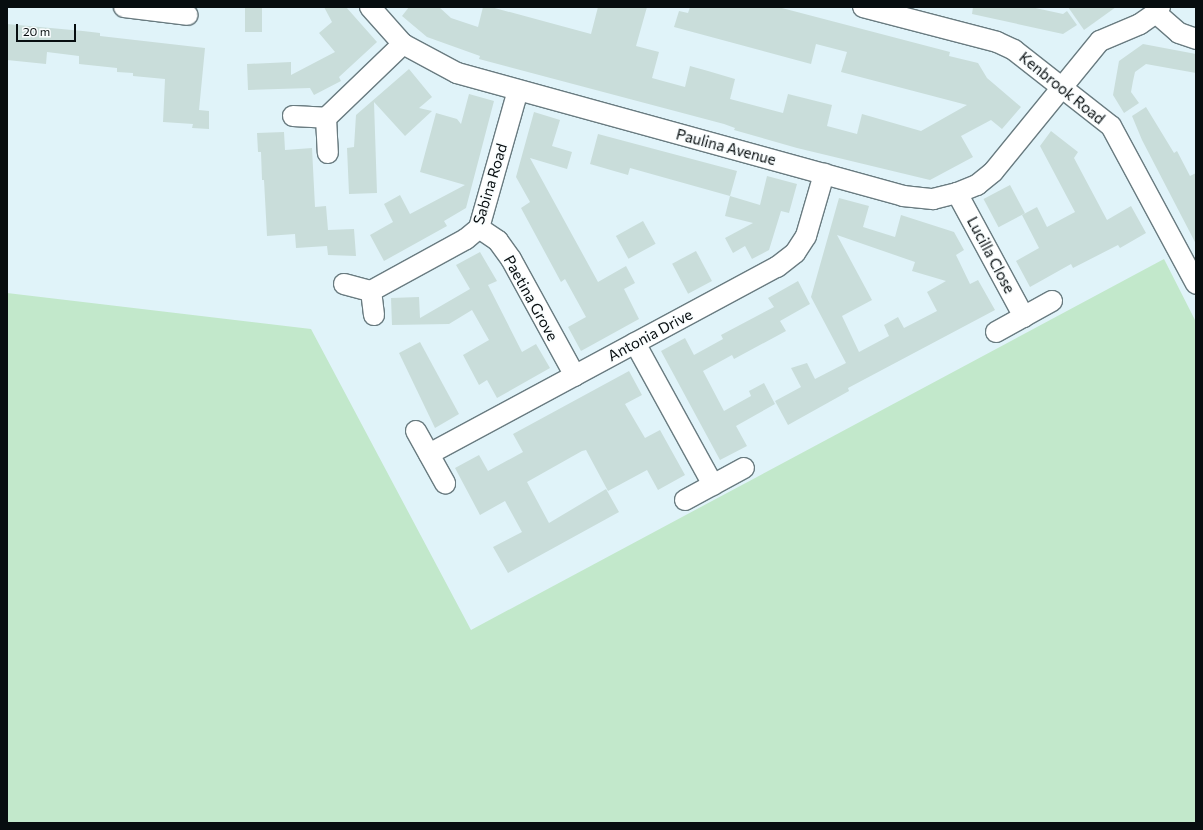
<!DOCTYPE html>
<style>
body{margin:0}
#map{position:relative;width:1203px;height:830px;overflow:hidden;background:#e0f3f9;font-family:Commissioner,sans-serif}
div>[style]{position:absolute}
.green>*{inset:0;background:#c2e8cb}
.building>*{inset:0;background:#c9ddda;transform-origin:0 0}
.roads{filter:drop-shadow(1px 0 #697b80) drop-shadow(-1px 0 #697b80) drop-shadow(0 1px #697b80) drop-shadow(0 -1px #697b80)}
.street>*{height:20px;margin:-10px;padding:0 10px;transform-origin:10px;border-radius:10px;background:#fff}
span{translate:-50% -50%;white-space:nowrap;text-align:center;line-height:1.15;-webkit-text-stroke:3px #f9fdfe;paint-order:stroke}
.street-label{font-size:15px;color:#070d0f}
.frame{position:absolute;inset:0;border:8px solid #070d0f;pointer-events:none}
.scale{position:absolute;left:16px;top:24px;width:60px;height:18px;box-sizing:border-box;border:2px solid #070d0f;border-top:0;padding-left:5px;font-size:12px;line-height:14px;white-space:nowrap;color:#070d0f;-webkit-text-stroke:3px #f9fdfe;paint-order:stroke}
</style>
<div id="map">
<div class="green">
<div style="clip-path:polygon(1164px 259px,1196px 322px,1196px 823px,7px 823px,7px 293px,311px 329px,471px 630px)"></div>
</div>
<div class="building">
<div style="left:245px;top:7px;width:17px;height:25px"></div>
<div style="clip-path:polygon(324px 7px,346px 7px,377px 42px,339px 77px,341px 81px,314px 95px,310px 88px,248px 90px,247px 64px,291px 62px,291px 75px,335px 52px,319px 33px,332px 22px)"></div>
<div style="clip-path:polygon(409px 7px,439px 7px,451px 18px,478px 27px,483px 7px,491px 7px,591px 34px,598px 7px,647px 7px,636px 46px,659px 52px,652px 78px,685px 87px,690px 66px,708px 71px,735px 79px,730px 99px,783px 113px,788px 94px,832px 105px,827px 126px,857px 134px,862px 114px,921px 131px,967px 105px,841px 72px,847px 52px,816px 44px,811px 64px,674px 27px,679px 11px,688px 13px,690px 7px,778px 7px,950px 52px,949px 56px,978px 63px,987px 78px,1021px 107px,1002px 129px,991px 120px,961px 136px,973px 157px,930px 180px,797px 148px,734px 130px,735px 128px,724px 124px,479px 59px,480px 56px,427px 37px,402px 16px)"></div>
<div style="clip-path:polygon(973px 7px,1031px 7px,1063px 14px,1067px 11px,1077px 25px,1063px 34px,972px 14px)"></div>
<div style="clip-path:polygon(1068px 7px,1116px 7px,1084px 30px)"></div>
<div style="clip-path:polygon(7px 24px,83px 31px,100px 33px,100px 36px,205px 48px,199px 110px,209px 111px,209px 129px,192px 128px,193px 124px,163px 122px,165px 79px,133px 76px,133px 73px,117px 72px,117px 68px,79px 64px,79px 56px,47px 52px,46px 64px,7px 60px)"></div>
<div style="clip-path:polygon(1143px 44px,1196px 54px,1196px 73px,1146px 64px,1135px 72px,1133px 81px,1131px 92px,1139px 103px,1124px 113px,1113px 95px,1119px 61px)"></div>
<div style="clip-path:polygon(409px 69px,432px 97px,419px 108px,432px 111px,405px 136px,374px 102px,377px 193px,349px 194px,347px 148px,354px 147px,356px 115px)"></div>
<div style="clip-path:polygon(469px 94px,494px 101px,466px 208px,444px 221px,447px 226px,384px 261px,370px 235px,393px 222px,384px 204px,400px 195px,410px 214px,465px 185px,420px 172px,436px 113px,457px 119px,461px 124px)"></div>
<div style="clip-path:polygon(1146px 107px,1174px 153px,1177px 151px,1190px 176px,1196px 173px,1196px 244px,1142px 140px,1132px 116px)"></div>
<div style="clip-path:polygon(534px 112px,560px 120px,552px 146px,572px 152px,567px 169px,530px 158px,598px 282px,626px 266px,635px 283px,624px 289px,639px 319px,581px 351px,568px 327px,586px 317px,565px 279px,561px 282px,521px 208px,530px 202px,516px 177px)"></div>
<div style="clip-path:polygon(1051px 131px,1078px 152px,1074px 158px,1107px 220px,1131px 206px,1146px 233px,1120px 248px,1118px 245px,1073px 268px,1071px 264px,1030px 287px,1016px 261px,1039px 248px,1022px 215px,1037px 207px,1047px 227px,1075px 212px,1040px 146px)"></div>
<div style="clip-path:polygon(284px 132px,285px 150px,312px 148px,315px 207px,326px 206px,328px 230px,354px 229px,356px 256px,328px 255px,327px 246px,296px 248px,295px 234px,267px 236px,264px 180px,262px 180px,261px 152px,258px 152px,257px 133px)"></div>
<div style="clip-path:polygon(598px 134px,737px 171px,730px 196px,630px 168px,628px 175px,590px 164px)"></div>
<div style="clip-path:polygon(767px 176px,797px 184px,789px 213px,781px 211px,769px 250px,752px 259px,745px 246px,733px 253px,725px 238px,753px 223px,725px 216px,730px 196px,760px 205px)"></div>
<div style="left:1010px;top:185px;width:32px;height:30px;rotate:62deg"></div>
<div style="clip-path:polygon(evenodd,839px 198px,869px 206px,863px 227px,895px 237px,901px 215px,954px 232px,964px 250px,956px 255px,970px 284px,978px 280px,995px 310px,848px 388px,849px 391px,788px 425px,775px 401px,801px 387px,791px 368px,807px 363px,815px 379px,846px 363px,811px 297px,839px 198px,837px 235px,915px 262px,912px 271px,946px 281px,927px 292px,937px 311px,904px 328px,898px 317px,884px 325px,889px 336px,859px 352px,842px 316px,872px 300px,837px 235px)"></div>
<div style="left:643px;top:221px;width:26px;height:31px;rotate:61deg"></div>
<div style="left:696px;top:251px;width:34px;height:27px;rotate:62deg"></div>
<div style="clip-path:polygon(480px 252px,497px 281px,488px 285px,522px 352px,536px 344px,550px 368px,497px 398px,487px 380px,479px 385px,463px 355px,489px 340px,472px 310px,449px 324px,392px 325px,391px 298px,419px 297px,420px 318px,470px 289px,456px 265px)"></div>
<div style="clip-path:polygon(798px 281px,810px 304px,780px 321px,786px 331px,734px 359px,732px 355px,703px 371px,724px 411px,751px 396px,749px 391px,764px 383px,775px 404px,736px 426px,747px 446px,720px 460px,661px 351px,685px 338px,694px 355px,723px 339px,721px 335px,774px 307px,768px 298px)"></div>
<div style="clip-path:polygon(420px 342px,459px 414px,435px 428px,399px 353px)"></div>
<div style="clip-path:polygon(629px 371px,642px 395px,625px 404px,645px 438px,660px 430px,685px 475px,658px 490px,647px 470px,608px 491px,586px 450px,582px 451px,527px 482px,549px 523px,606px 489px,619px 512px,508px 573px,493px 547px,522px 532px,505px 501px,480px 515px,455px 468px,479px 455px,488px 471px,523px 452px,513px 434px)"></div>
</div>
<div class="roads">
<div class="street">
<div style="left:124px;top:7px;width:64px;rotate:7.1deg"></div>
<div style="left:370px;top:7px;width:50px;rotate:48.3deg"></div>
<div style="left:403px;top:44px;width:61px;rotate:28.2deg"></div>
<div style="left:457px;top:73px;width:463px;rotate:15.4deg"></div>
<div style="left:903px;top:196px;width:30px;rotate:6deg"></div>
<div style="left:933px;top:199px;width:25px;rotate:-14deg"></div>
<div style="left:957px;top:193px;width:22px;rotate:-22deg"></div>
<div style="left:977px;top:185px;width:21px;rotate:-39deg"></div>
<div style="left:993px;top:172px;width:169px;rotate:-50.8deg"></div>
<div style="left:1100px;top:41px;width:43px;rotate:-23deg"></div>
<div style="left:1140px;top:24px;width:19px;rotate:-35deg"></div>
<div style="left:1156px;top:13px;width:7px;rotate:-56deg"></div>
<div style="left:863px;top:7px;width:138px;rotate:14.6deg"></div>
<div style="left:997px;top:42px;width:19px;rotate:25deg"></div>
<div style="left:1014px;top:50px;width:123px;rotate:38.1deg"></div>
<div style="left:1111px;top:126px;width:179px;rotate:61.7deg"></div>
<div style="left:1156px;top:13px;width:30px;rotate:41deg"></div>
<div style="left:1179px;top:33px;width:18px;rotate:19deg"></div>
<div style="left:293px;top:116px;width:33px;rotate:3deg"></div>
<div style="left:326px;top:118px;width:107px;rotate:-43.9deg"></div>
<div style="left:326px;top:118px;width:35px;rotate:87deg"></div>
<div style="left:957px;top:193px;width:141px;rotate:61.6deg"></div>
<div style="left:479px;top:228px;width:23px;rotate:34deg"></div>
<div style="left:498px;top:241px;width:22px;rotate:54deg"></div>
<div style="left:511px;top:259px;width:133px;rotate:61.3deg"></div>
<div style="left:344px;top:284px;width:28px;rotate:15deg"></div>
<div style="left:374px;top:315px;width:24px;rotate:-97deg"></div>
<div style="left:371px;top:291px;width:108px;rotate:-28.7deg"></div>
<div style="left:466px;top:239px;width:17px;rotate:-40deg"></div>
<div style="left:479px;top:228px;width:143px;rotate:-74.2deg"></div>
<div style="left:996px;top:332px;width:64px;rotate:-29deg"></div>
<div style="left:635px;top:343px;width:162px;rotate:61.2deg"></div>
<div style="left:416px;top:431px;width:60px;rotate:60.9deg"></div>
<div style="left:429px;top:454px;width:395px;rotate:-28.3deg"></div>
<div style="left:777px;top:267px;width:23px;rotate:-38deg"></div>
<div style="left:795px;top:253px;width:20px;rotate:-57deg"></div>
<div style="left:806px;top:236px;width:65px;rotate:-73.8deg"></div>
<div style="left:685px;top:500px;width:67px;rotate:-28.5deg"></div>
</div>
</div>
<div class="street-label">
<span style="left:1062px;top:88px;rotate:39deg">Kenbrook Road</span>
<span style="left:726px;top:147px;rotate:15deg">Paulina Avenue</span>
<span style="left:490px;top:184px;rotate:-73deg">Sabina Road</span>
<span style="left:991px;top:255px;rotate:62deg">Lucilla Close</span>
<span style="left:531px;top:298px;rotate:61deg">Paetina Grove</span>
<span style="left:650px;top:335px;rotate:-28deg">Antonia Drive</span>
</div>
<div class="frame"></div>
<div class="scale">20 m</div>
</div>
